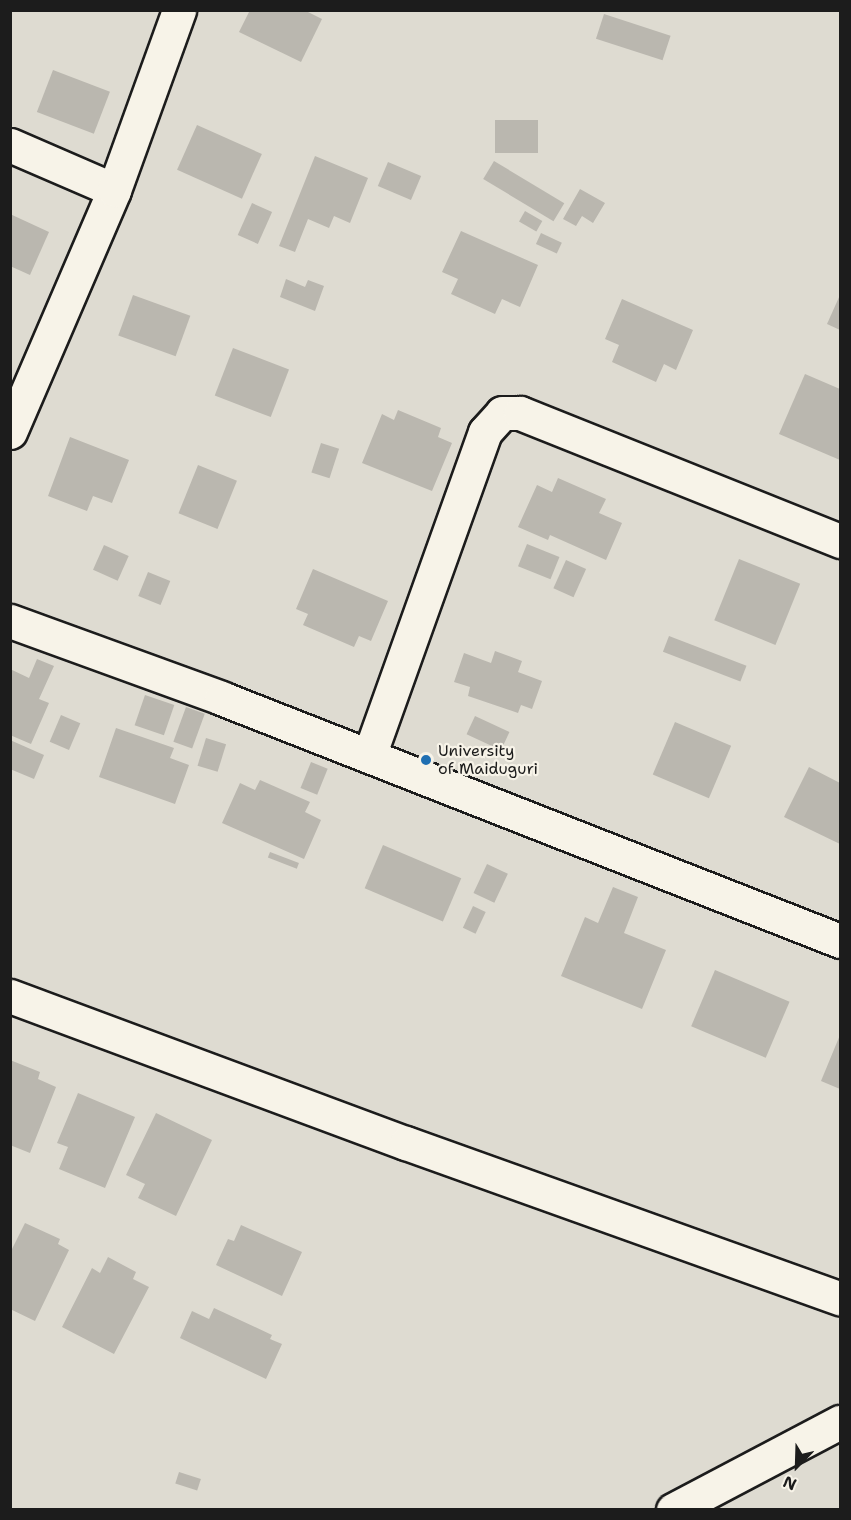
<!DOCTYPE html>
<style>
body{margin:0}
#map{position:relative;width:851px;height:1520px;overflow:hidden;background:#eeeae0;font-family:"Shantell Sans",sans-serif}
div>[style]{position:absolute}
.built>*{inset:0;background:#dedbd1;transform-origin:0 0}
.building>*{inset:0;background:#bab7af;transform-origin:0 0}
.roads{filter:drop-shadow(2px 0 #1c1c1c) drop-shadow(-2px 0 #1c1c1c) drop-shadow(0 2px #1c1c1c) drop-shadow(0 -2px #1c1c1c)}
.minor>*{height:33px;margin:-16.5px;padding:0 16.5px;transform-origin:16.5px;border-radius:16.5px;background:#f7f3e8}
.dots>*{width:16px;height:16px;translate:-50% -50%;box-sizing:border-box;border:3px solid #f7f3e8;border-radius:50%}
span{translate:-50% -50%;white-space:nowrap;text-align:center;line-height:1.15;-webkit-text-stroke:4.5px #f7f3e8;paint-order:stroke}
.poi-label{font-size:16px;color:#1c1c1c}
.left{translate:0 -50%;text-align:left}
.frame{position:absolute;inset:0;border:12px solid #1c1c1c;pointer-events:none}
.north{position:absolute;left:767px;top:1436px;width:60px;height:60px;-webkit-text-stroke:4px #f7f3e8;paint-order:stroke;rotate:203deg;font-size:16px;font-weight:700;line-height:24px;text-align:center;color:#1c1c1c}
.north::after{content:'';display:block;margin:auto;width:21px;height:27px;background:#1c1c1c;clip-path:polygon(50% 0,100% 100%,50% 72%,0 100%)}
</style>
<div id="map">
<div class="built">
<div style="left:11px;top:11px;width:829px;height:1498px"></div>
</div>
<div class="building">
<div style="clip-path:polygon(250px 10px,304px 10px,322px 19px,301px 62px,239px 32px)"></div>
<div style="left:604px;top:14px;width:70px;height:26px;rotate:18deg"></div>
<div style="left:53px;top:70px;width:61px;height:45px;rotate:21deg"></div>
<div style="left:495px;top:120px;width:43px;height:33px"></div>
<div style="left:197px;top:125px;width:71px;height:49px;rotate:24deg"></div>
<div style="clip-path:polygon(315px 156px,368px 178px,350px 223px,334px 216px,329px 228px,308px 219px,295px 252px,279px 246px)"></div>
<div style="left:494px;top:161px;width:82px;height:21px;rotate:31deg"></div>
<div style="left:388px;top:162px;width:36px;height:26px;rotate:23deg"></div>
<div style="clip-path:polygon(580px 189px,605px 203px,593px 223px,582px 216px,576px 226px,563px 219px)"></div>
<div style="left:252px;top:203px;width:22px;height:35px;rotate:24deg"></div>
<div style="left:525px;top:211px;width:20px;height:12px;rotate:30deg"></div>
<div style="clip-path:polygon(10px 214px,49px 232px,30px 275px,10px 266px)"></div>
<div style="clip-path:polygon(461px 231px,538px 265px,520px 307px,502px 299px,495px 314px,451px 294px,458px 279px,442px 272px)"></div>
<div style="left:541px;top:233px;width:23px;height:12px;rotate:25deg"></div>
<div style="clip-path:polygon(286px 279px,305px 287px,308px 280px,324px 286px,315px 311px,280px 297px)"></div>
<div style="left:133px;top:295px;width:61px;height:43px;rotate:20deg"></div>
<div style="clip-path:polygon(840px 295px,840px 330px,827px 324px)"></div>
<div style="clip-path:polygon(622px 299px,693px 330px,676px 370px,664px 364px,656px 382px,612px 362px,619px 345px,605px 339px)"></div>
<div style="left:233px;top:348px;width:60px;height:51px;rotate:21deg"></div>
<div style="clip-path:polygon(805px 374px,840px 389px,840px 460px,779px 434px)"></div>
<div style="clip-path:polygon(398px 410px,441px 428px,438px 437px,452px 443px,432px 491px,362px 463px,382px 414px,394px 420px)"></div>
<div style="clip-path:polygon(70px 437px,129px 460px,112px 503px,93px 496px,87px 511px,48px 496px)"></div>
<div style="left:321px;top:443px;width:19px;height:31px;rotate:18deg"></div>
<div style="left:198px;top:465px;width:42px;height:52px;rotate:22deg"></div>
<div style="clip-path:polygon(558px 478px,606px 499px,599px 513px,622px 523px,606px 560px,550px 535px,548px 540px,518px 527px,537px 485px,552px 492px)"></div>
<div style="left:527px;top:544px;width:35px;height:24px;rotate:22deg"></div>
<div style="left:104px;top:545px;width:27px;height:27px;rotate:24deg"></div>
<div style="left:739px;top:559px;width:66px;height:66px;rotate:22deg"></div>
<div style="left:566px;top:560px;width:22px;height:31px;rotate:24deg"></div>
<div style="clip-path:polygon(313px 569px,388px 601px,371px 641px,359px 636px,354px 647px,303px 625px,308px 614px,296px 609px)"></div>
<div style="left:148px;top:572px;width:24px;height:26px;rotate:22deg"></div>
<div style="left:669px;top:636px;width:83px;height:17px;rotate:21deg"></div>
<div style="clip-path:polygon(495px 651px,522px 661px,518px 672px,542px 681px,532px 709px,521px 705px,518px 713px,468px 696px,470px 687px,454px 682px,464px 653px,491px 663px)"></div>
<div style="clip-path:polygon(37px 659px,54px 666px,39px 699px,49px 703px,31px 744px,10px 735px,10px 669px,29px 678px)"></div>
<div style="left:145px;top:695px;width:31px;height:32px;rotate:19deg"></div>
<div style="left:186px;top:707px;width:20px;height:37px;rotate:20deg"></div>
<div style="left:61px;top:715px;width:21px;height:29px;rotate:23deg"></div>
<div style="left:475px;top:716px;width:38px;height:20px;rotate:25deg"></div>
<div style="left:675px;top:722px;width:61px;height:57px;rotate:23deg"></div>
<div style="clip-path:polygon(116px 728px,174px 748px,170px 758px,189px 765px,175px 804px,99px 777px)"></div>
<div style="left:206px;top:738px;width:21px;height:29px;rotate:17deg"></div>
<div style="clip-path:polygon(10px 740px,44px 755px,34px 779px,10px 769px)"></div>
<div style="left:311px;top:762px;width:18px;height:28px;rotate:22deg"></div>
<div style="clip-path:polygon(809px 767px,840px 783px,840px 844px,784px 817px)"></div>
<div style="clip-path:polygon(260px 780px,310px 802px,305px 812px,321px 820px,304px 859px,222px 823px,240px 783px,255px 790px)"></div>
<div style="left:383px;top:845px;width:85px;height:47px;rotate:23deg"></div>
<div style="left:270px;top:852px;width:31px;height:6px;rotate:21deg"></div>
<div style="left:487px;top:864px;width:23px;height:32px;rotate:25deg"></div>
<div style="clip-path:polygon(613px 887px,638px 897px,624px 933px,666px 950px,642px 1009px,561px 976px,585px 917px,598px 923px)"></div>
<div style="left:473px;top:906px;width:14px;height:24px;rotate:25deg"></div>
<div style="left:715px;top:970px;width:81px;height:61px;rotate:23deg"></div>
<div style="clip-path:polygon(840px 1035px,840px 1089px,821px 1081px)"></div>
<div style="clip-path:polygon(10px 1060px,40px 1072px,38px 1079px,56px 1087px,30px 1153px,10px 1145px)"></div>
<div style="clip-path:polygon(78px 1093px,135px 1117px,105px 1188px,59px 1169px,68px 1147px,57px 1143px)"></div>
<div style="clip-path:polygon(156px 1113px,212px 1140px,176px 1216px,138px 1198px,145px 1184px,126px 1175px)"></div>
<div style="clip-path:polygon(25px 1223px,60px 1239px,58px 1244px,69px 1250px,35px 1321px,10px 1309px,10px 1253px)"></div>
<div style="clip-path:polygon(241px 1225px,302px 1252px,282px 1296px,216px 1265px,228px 1239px,234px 1241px)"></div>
<div style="clip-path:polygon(108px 1257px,136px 1272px,133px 1279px,149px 1287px,114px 1354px,62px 1327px,92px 1268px,100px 1273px)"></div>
<div style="clip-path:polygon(214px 1308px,272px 1335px,270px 1339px,282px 1344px,266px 1379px,180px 1338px,192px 1311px,209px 1319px)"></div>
<div style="left:179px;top:1472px;width:23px;height:12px;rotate:18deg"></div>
</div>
<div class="roads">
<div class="minor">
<div style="left:10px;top:145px;width:113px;rotate:23.4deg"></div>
<div style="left:10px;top:432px;width:263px;rotate:-66.7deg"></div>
<div style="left:114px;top:190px;width:191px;rotate:-70.1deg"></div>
<div style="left:10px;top:621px;width:225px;rotate:20deg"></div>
<div style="left:221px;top:698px;width:665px;rotate:21.43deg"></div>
<div style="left:369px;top:756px;width:344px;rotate:-70.3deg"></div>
<div style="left:485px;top:432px;width:25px;rotate:-48deg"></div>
<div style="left:502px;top:413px;width:18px"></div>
<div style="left:520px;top:413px;width:345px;rotate:21.8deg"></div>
<div style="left:10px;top:996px;width:422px;rotate:20.4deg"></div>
<div style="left:406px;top:1143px;width:461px;rotate:19.7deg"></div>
<div style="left:673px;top:1510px;width:189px;rotate:-27.8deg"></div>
</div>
</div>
<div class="dots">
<div style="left:426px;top:760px;background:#1f6fb2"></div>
</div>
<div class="poi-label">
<span class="left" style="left:438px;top:760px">University<br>of Maiduguri</span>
</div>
<div class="frame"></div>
<div class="north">N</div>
</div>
